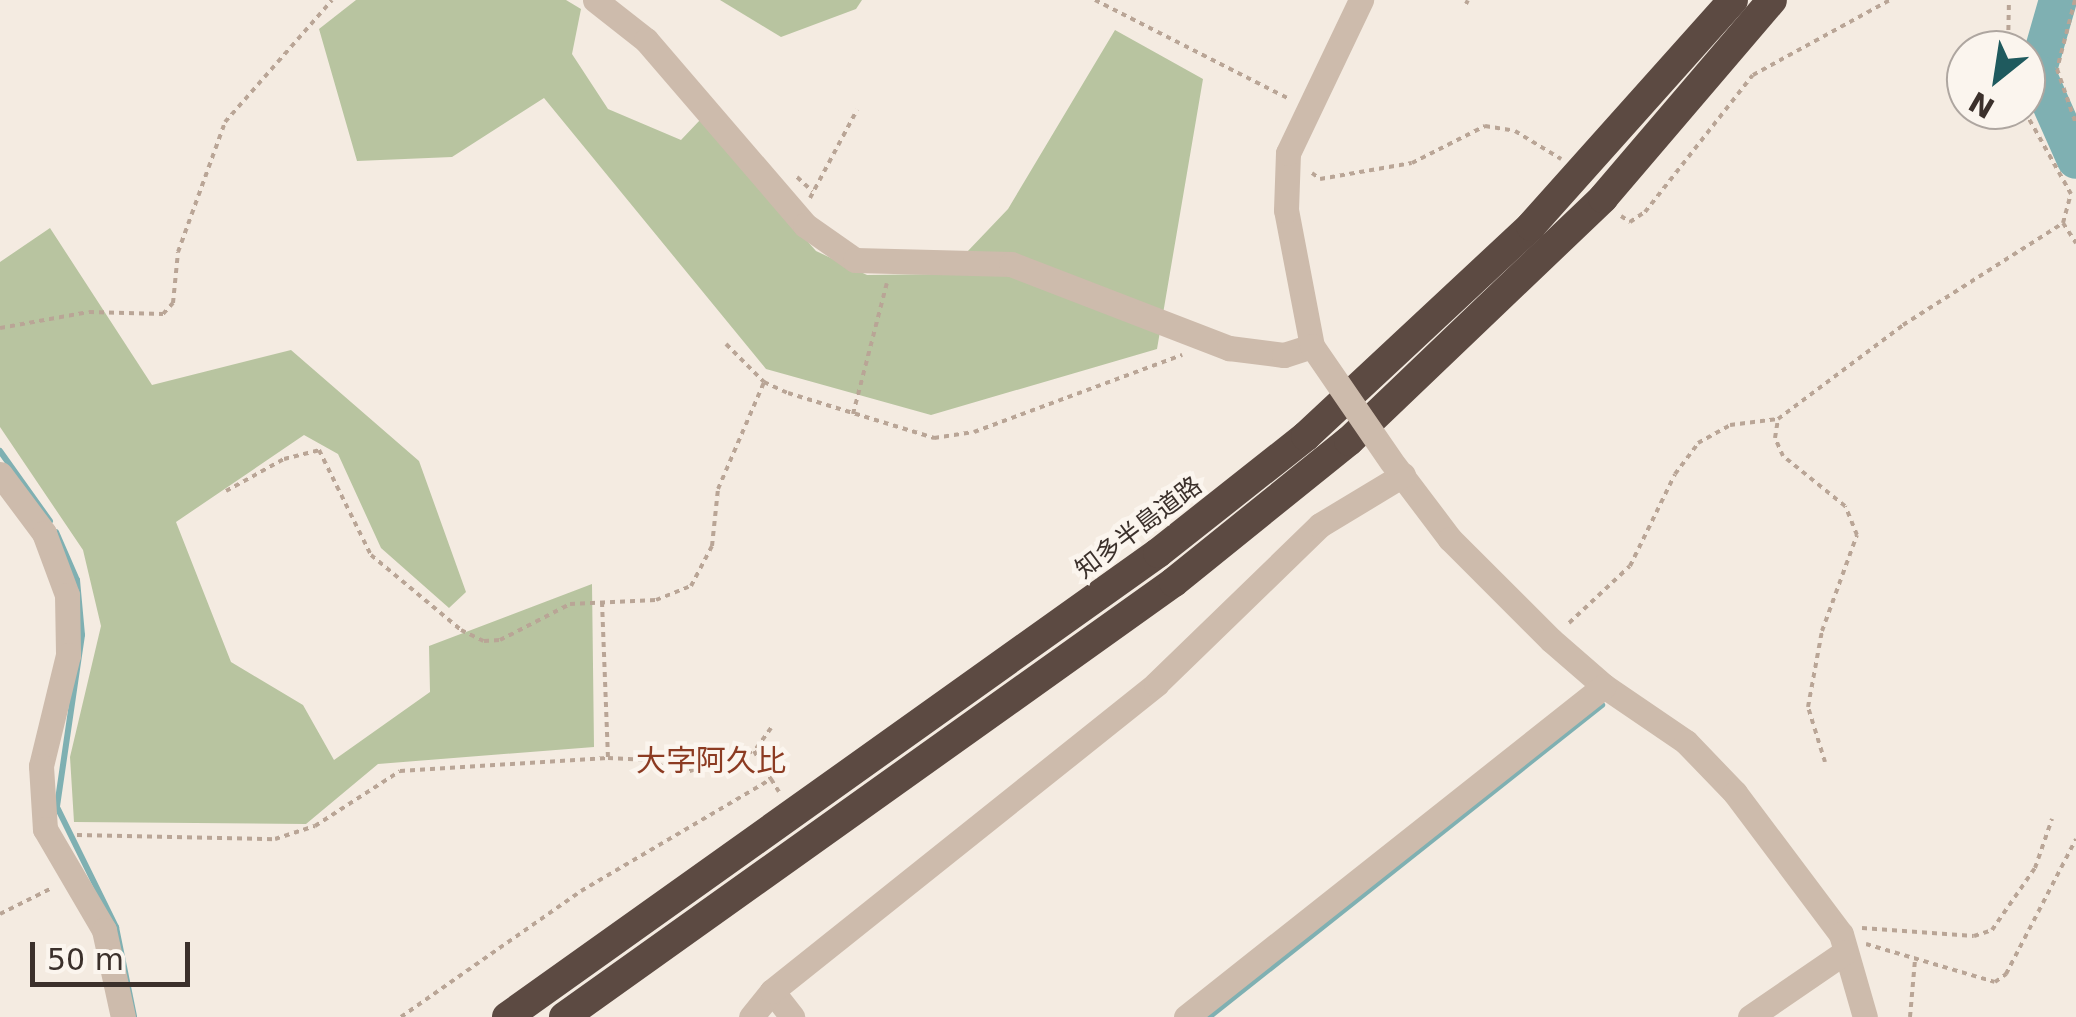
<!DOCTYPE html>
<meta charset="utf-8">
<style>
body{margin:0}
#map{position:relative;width:2076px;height:1017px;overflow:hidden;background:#f4ebe1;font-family:"DejaVu Sans","Noto Sans JP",sans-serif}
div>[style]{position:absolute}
.green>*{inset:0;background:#b8c4a0}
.stream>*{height:6px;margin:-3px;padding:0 3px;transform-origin:3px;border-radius:3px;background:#7fb0b2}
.river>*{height:38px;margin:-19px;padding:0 19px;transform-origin:19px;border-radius:19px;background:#7fb0b2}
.path>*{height:4px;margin-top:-2px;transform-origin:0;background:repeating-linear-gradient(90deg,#b9a596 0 5px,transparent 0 10px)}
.minor>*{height:25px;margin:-12.5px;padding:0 12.5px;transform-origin:12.5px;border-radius:12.5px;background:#cdbbac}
.highway>*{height:30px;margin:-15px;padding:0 15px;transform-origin:15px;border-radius:15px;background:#5c4a42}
.minor-bridge>*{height:25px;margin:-12.5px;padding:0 12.5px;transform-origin:12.5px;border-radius:12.5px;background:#cdbbac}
span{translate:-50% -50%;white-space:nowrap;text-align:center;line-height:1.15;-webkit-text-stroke:9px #fbf5ee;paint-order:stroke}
.street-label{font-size:25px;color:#3b302b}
.quarter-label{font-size:30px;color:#8c3b22}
.north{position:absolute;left:1946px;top:30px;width:100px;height:100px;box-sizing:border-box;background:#fbf5ee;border:2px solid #aea6a0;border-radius:50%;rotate:210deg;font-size:28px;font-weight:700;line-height:40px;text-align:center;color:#3b302b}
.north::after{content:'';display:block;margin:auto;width:35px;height:45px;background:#1f5a5e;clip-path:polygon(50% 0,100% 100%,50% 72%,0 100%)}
.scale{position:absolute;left:30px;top:942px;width:160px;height:45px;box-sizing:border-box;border:5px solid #3b302b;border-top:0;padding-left:12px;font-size:30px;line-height:35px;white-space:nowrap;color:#3b302b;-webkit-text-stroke:8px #fbf5ee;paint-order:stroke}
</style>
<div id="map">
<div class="green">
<div style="clip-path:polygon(356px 0,566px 0,581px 9px,572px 54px,608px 109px,681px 140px,700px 120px,816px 251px,867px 275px,946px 274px,1008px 209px,1115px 30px,1203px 79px,1157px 349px,931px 415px,766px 369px,544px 98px,452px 157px,357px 161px,319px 29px)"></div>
<div style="clip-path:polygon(720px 0,862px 0,856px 9px,781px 37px)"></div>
<div style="clip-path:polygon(50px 228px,152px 385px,291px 350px,419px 461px,466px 592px,449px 608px,381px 548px,338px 454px,304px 435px,176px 522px,231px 662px,303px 705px,334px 760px,430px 692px,429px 646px,592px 584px,594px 747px,378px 764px,306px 824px,74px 822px,70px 757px,101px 626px,83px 550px,0 427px,0 262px)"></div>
</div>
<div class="stream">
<div style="left:0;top:451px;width:86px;rotate:54.5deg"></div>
<div style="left:56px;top:532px;width:52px;rotate:66.4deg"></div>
<div style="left:77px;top:580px;width:55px;rotate:84.8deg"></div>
<div style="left:82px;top:635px;width:174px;rotate:98.3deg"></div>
<div style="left:57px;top:807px;width:134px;rotate:63.8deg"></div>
<div style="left:116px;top:927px;width:91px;rotate:78.6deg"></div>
<div style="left:1209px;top:1017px;width:502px;rotate:-38.45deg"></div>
</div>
<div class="river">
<div style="left:2058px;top:0;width:76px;rotate:106deg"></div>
<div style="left:2037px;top:73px;width:95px;rotate:65.9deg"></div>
</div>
<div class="path">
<div style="left:1095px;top:0;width:216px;rotate:27deg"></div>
<div style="left:2075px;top:0;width:71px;rotate:104.6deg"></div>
<div style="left:2057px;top:69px;width:58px;rotate:70.9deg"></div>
<div style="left:1466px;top:4px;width:4px;rotate:-63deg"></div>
<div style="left:2008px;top:50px;width:50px;rotate:-88.9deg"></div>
<div style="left:1312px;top:173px;width:10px;rotate:37deg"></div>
<div style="left:1320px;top:179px;width:93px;rotate:-9.9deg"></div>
<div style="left:1412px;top:163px;width:82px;rotate:-26.9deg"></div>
<div style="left:1485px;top:126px;width:30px;rotate:9deg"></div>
<div style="left:1515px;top:131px;width:54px;rotate:31.3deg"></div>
<div style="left:797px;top:177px;width:21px;rotate:43deg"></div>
<div style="left:810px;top:198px;width:100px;rotate:-61.9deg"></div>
<div style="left:1621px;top:216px;width:11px;rotate:34deg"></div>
<div style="left:1630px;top:222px;width:18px;rotate:-34deg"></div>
<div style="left:1645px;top:212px;width:174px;rotate:-51.8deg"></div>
<div style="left:1753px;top:75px;width:156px;rotate:-28.7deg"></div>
<div style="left:2063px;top:223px;width:24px;rotate:57deg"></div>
<div style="left:0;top:328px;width:90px;rotate:-10.2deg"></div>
<div style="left:89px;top:312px;width:74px;rotate:1.5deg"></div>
<div style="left:163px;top:314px;width:15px;rotate:-48deg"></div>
<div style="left:173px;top:303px;width:51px;rotate:-84.4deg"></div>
<div style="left:178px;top:252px;width:138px;rotate:-70.1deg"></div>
<div style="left:225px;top:122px;width:162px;rotate:-48.7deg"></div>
<div style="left:726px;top:344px;width:54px;rotate:45deg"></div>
<div style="left:764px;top:382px;width:26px;rotate:25deg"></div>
<div style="left:788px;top:393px;width:153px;rotate:17.1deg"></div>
<div style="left:934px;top:438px;width:40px;rotate:-8.5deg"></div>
<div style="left:974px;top:432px;width:222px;rotate:-20.3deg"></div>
<div style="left:853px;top:414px;width:135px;rotate:-75.5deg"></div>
<div style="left:226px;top:491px;width:66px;rotate:-28.9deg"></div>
<div style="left:284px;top:459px;width:36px;rotate:-14deg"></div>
<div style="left:319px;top:450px;width:117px;rotate:63.7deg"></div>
<div style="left:371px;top:555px;width:117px;rotate:39.8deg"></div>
<div style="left:461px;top:630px;width:25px;rotate:26deg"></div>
<div style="left:484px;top:641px;width:16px;rotate:-4deg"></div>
<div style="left:500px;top:640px;width:79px;rotate:-27.2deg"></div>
<div style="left:570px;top:604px;width:86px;rotate:-2.7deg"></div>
<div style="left:656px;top:600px;width:38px;rotate:-22deg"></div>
<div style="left:691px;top:586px;width:45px;rotate:-62.3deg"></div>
<div style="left:712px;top:546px;width:57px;rotate:-84deg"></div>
<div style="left:718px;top:489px;width:116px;rotate:-66.7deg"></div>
<div style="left:602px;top:602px;width:156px;rotate:87.8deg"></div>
<div style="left:1569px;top:623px;width:83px;rotate:-43.1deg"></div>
<div style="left:1630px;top:566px;width:102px;rotate:-63.9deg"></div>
<div style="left:1675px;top:474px;width:39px;rotate:-53deg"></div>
<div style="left:1698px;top:443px;width:37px;rotate:-29deg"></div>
<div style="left:1730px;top:425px;width:48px;rotate:-7.1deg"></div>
<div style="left:771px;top:728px;width:29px;rotate:126deg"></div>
<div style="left:754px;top:751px;width:33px;rotate:59deg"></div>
<div style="left:1825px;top:762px;width:58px;rotate:-107.2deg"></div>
<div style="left:1808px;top:707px;width:77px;rotate:-79.6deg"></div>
<div style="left:1822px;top:631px;width:102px;rotate:-70deg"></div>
<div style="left:1857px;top:535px;width:31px;rotate:-112deg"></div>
<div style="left:1845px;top:506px;width:80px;rotate:-141.1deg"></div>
<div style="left:1783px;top:456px;width:20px;rotate:-114deg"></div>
<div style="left:1775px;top:438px;width:19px;rotate:-81deg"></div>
<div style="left:1778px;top:419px;width:156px;rotate:-36.9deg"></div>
<div style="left:1903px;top:325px;width:190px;rotate:-32.5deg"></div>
<div style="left:2063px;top:223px;width:30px;rotate:-75deg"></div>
<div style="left:2071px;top:194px;width:96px;rotate:-119.2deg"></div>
<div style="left:77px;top:835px;width:198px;rotate:1.2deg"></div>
<div style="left:275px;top:839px;width:42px;rotate:-18deg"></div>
<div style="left:315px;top:826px;width:101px;rotate:-32.9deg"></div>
<div style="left:400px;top:771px;width:208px;rotate:-3.6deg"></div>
<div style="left:608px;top:758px;width:41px;rotate:2.8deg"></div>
<div style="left:649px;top:760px;width:34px;rotate:24deg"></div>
<div style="left:680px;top:774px;width:77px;rotate:-17.3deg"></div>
<div style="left:0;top:914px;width:58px;rotate:-26.6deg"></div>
<div style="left:1862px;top:928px;width:112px;rotate:4.1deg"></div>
<div style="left:1974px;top:936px;width:19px;rotate:-18deg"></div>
<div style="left:1992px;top:930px;width:75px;rotate:-55.3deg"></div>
<div style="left:2035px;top:868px;width:52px;rotate:-70.9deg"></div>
<div style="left:1866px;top:944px;width:134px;rotate:16.4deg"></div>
<div style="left:1995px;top:982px;width:14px;rotate:-36deg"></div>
<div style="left:2006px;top:974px;width:152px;rotate:-62.6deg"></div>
<div style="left:401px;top:1017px;width:220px;rotate:-35deg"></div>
<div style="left:581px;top:891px;width:221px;rotate:-30.5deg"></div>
<div style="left:771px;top:779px;width:15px;rotate:58deg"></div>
<div style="left:1910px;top:1017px;width:57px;rotate:-85deg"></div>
</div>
<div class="minor">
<div style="left:595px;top:0;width:65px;rotate:38.1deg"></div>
<div style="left:646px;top:40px;width:244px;rotate:49.3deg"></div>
<div style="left:805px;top:225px;width:61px;rotate:35deg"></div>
<div style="left:855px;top:260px;width:156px;rotate:1.5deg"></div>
<div style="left:1011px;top:264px;width:234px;rotate:21.1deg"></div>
<div style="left:1229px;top:348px;width:55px;rotate:7.3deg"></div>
<div style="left:1284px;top:355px;width:29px;rotate:-18deg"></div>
<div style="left:1312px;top:346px;width:138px;rotate:-100.8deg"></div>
<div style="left:1286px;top:210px;width:57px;rotate:-88deg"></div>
<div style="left:1288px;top:153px;width:170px;rotate:-64.5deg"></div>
<div style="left:1394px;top:465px;width:93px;rotate:52.9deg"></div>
<div style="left:1450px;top:539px;width:143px;rotate:45deg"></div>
<div style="left:1551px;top:640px;width:70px;rotate:41deg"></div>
<div style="left:1604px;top:686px;width:99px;rotate:34.3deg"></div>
<div style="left:1686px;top:742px;width:71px;rotate:46.1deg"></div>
<div style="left:1735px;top:793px;width:176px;rotate:53.1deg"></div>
<div style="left:1841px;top:934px;width:86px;rotate:73.9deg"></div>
<div style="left:0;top:474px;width:74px;rotate:53.3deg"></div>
<div style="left:44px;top:533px;width:66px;rotate:69.6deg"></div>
<div style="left:67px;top:595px;width:60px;rotate:89deg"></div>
<div style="left:68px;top:655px;width:114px;rotate:103.7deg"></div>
<div style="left:41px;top:766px;width:63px;rotate:86.4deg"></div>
<div style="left:45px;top:829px;width:117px;rotate:59.7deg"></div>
<div style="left:104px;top:930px;width:89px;rotate:77.7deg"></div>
<div style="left:772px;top:991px;width:33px;rotate:52deg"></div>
<div style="left:751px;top:1017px;width:33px;rotate:-51deg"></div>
<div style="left:772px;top:991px;width:492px;rotate:-38.6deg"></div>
<div style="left:1156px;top:684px;width:228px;rotate:-44.1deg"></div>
<div style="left:1320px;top:525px;width:97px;rotate:-31.1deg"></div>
<div style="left:1186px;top:1017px;width:533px;rotate:-38.37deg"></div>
<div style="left:1750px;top:1017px;width:115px;rotate:-34.4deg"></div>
</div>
<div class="highway">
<div style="left:507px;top:1017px;width:799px;rotate:-35.48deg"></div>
<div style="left:1158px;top:553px;width:189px;rotate:-38.3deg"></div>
<div style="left:1306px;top:436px;width:308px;rotate:-43deg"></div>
<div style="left:1531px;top:226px;width:303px;rotate:-48.2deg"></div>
<div style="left:564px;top:1017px;width:749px;rotate:-35.49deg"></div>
<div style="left:1174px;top:582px;width:225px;rotate:-38.9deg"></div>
<div style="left:1349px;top:441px;width:352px;rotate:-43.7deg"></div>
<div style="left:1603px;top:198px;width:260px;rotate:-49.5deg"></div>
</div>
<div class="minor-bridge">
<div style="left:1312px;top:346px;width:140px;rotate:55.5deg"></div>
</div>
<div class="street-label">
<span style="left:1139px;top:528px;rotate:-37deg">知多半島道路</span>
</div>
<div class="quarter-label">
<span style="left:711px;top:761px">大字阿久比</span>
</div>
<div class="north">N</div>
<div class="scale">50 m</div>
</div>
